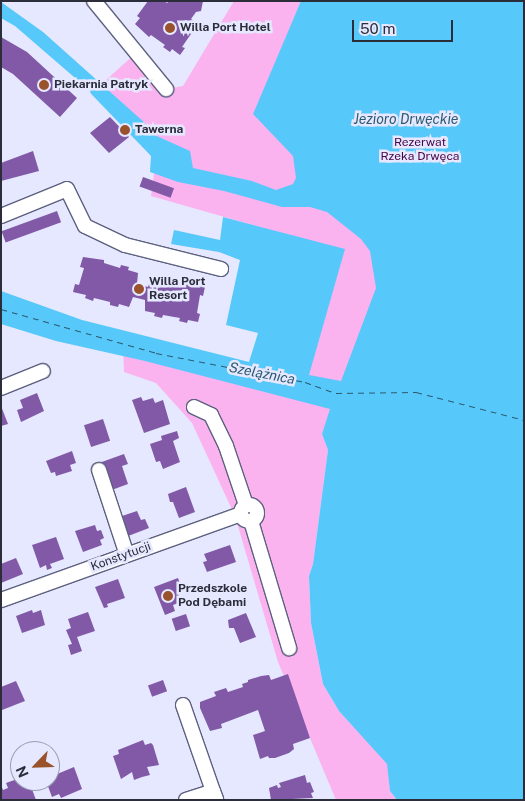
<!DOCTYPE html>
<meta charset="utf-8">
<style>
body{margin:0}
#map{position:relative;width:525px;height:801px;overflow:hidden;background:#e5e8fe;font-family:"Public Sans",sans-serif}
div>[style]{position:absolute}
.green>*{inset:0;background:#fbb3f0}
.water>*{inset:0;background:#57c8fa}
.canal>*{height:14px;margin:-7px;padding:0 7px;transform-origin:7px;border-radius:7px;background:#57c8fa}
.ferry>*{height:1px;margin-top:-0.5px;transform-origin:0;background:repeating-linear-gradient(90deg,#2c5a6f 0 6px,transparent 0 11px)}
.building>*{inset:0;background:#8159a7;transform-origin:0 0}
.roads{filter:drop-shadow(1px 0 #5d607f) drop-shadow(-1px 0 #5d607f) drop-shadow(0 1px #5d607f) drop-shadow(0 -1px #5d607f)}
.minor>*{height:14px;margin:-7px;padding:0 7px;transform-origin:7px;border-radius:7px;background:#fff}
.minor>.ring{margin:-7px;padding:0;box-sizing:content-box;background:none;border:14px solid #fff;border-radius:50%}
.dots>*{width:14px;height:14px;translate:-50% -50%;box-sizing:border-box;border:2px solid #e5e8fe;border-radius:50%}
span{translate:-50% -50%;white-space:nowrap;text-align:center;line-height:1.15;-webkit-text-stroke:5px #e5e8fe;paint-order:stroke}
.poi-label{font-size:12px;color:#2c2d3b;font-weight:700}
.left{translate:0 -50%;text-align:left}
.park-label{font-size:12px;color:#480343}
.street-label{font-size:12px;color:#2c2d3b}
.water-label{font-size:14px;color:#2c5a6f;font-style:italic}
.frame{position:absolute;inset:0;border:2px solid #2c2d3b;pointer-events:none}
.north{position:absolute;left:10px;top:741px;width:50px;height:50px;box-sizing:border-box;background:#e5e8fe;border:1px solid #9b9db0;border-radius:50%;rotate:246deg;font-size:14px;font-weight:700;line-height:20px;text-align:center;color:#2c2d3b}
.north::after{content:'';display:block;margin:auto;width:18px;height:22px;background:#99522b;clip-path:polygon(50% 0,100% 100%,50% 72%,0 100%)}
.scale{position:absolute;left:352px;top:20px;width:101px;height:22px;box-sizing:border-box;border:2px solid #2c2d3b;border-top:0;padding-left:6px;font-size:15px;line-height:18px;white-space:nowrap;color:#2c2d3b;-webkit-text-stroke:4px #e5e8fe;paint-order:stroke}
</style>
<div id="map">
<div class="green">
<div style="clip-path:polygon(234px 1px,301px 1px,290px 29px,524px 1px,524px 800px,329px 416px,322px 434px,328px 450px,313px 564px,309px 576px,311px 623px,323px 684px,339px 711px,388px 764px,390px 791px,397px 800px,336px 800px,278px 662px,235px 516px,192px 423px,156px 383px,124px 372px,123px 343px,305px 382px,316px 243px,151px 196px,157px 152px,96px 89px,136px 53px,166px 89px,183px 86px)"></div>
</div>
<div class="water">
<div style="clip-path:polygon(301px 1px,524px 1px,524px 800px,397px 800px,390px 791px,387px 764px,339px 711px,323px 684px,311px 623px,309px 576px,313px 564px,328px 450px,322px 434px,330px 409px,145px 361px,56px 341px,1px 324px,1px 291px,82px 320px,249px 362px,258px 333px,226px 325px,240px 260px,219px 252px,171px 244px,174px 230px,220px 240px,223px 217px,345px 249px,309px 375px,341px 381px,376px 288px,370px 251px,361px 239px,327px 212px,310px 207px,282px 207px,224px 191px,178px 182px,150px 172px,151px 156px,142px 143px,147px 137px,116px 106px,74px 77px,15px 26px,1px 18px,1px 2px,43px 32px,145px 123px,150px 133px,190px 151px,193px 168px,252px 181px,276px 190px,293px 184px,296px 178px,293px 156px,253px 114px)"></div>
</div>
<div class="canal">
<div style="left:97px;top:90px;width:86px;rotate:45.9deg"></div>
</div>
<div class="ferry">
<div style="left:1px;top:309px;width:161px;rotate:15.8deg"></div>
<div style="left:156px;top:353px;width:152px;rotate:11deg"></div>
<div style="left:305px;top:382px;width:33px;rotate:20deg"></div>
<div style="left:336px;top:393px;width:80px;rotate:-0.7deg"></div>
<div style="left:416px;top:392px;width:112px;rotate:14.5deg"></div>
</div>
<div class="building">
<div style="clip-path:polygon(148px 1px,164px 1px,167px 3px,169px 1px,203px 1px,201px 11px,196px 12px,191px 19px,200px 26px,196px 33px,193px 31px,182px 47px,185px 48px,180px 55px,172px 49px,170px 52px,163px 47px,165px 45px,151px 35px,149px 37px,135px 24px,140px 18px,137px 16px)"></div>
<div style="clip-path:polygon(1px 37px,27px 52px,77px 98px,60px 117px,13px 74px,1px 67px)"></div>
<div style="clip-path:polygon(110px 117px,129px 137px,109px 153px,90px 133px)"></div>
<div style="clip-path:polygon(33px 151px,39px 171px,1px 181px,1px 163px)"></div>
<div style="left:143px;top:177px;width:33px;height:10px;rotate:20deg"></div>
<div style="left:57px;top:211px;width:12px;height:59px;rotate:70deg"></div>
<div style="clip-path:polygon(83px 257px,104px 260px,104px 263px,120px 268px,121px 265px,129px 267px,128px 270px,138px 273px,137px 284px,148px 287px,152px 276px,162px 278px,162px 275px,171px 277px,170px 280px,187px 283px,187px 280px,196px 282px,195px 285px,205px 287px,203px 296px,200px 295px,197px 313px,200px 314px,198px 322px,188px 320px,187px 323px,179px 321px,180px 318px,163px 315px,162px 318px,154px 316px,155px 313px,145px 311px,145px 300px,133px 297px,129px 307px,119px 304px,118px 307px,110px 305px,110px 302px,94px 298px,93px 301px,85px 298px,86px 295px,73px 292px,75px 284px,79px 285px,84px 268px,80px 267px)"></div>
<div style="clip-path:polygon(37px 393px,44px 411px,21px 422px,17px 410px,23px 408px,20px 400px)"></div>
<div style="clip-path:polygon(141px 397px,143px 401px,153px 398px,155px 403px,163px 400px,170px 424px,144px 433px,132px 400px)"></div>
<div style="clip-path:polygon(1px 406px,8px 424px,1px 426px)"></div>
<div style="left:103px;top:419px;width:23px;height:20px;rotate:72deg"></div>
<div style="clip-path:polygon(177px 431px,179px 438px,173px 441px,180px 462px,163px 469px,160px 461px,156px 462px,150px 444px,162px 440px,161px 436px)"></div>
<div style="clip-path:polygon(72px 451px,76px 463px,70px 465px,72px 471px,56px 476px,55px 472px,51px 473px,46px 461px)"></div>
<div style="clip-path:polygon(124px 454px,128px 464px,122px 466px,128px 484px,109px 491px,99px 463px)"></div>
<div style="clip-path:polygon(186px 487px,195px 512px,179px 518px,173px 502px,170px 502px,168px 494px)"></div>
<div style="clip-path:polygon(137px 511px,141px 520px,145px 519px,149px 528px,123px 538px,116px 518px)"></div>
<div style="clip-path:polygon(95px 525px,97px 531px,101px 530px,104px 538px,100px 540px,102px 545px,83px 552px,75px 531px)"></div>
<div style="clip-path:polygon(56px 537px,64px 559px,50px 564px,52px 568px,47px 570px,46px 565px,40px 568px,32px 545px)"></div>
<div style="clip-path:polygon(230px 545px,236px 562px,207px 572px,203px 562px,207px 561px,204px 554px)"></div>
<div style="clip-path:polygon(16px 558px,23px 574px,1px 583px,1px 564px)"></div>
<div style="clip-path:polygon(178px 578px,182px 589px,177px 591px,181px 602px,173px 605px,175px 611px,165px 615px,154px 587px)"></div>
<div style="clip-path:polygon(118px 579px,125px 598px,107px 604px,108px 607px,104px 608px,95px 587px)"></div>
<div style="clip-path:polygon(32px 610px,33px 613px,41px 610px,45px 625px,22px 633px,16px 616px)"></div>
<div style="clip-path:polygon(88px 612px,95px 631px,77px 637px,82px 651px,71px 655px,68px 645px,72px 644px,66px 630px,71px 628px,68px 619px)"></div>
<div style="clip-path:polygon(246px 613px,256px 637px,240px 643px,234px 628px,229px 628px,228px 620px)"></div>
<div style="left:186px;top:614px;width:13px;height:15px;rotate:72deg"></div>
<div style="clip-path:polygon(288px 674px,310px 738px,293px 744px,294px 749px,289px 753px,275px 758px,269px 758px,268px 756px,260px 759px,253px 735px,265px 731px,258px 710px,221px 724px,222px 728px,210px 731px,200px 708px,200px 702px,216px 696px,214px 692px,226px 688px,228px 692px,243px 687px,242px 684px,248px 682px,248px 680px,261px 676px,269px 675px,271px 680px)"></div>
<div style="left:163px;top:680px;width:12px;height:16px;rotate:70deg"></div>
<div style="clip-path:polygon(16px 681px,25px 701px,2px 710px,1px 687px)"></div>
<div style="clip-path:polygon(143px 740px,145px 745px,151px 743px,153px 745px,159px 765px,147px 767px,150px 775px,142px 777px,134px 780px,132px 772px,121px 779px,113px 756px,119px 754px,118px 750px)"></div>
<div style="clip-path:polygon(74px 767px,82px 789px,61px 798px,59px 794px,52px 797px,46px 781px,50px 781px,50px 777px)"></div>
<div style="clip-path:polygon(305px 775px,307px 783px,310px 782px,314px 792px,311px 793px,313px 798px,271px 800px,269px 788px,277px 785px,278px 788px,281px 787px,279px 783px)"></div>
<div style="clip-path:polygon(20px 778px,20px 781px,29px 781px,36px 800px,1px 800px,1px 785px,3px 790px,8px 788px,6px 783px)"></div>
</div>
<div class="roads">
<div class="minor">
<div style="left:94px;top:1px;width:114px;rotate:50.7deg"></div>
<div style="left:1px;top:216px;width:71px;rotate:-22.2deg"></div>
<div style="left:67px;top:189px;width:41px;rotate:64.1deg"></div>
<div style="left:85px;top:226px;width:44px;rotate:25.4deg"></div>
<div style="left:125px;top:245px;width:99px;rotate:14deg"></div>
<div style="left:1px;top:388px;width:45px;rotate:-22deg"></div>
<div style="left:194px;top:407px;width:19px;rotate:25deg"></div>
<div style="left:211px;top:415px;width:34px;rotate:64deg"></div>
<div style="left:226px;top:446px;width:62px;rotate:71.3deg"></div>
<div style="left:99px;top:470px;width:89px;rotate:71.8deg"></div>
<div class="ring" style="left:241px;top:505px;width:2px;height:2px"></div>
<div style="left:251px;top:521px;width:133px;rotate:73.3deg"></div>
<div style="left:1px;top:600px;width:255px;rotate:-19.7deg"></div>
<div style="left:183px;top:705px;width:91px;rotate:70.8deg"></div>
<div style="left:186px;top:800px;width:28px;rotate:-18deg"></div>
<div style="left:213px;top:791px;width:9px;rotate:69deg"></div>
</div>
</div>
<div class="dots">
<div style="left:170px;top:28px;background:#99522b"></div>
<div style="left:44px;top:85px;background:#99522b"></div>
<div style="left:125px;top:130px;background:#99522b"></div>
<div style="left:139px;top:289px;background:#99522b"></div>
<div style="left:168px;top:596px;background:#99522b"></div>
</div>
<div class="poi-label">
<span class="left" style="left:180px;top:28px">Willa Port Hotel</span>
<span class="left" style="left:54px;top:85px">Piekarnia Patryk</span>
<span class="left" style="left:135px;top:130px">Tawerna</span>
<span class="left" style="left:149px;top:289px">Willa Port<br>Resort</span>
<span class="left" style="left:178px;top:596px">Przedszkole<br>Pod Dębami</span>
</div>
<div class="park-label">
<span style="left:420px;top:150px">Rezerwat<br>Rzeka Drwęca</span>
</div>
<div class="street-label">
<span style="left:121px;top:557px;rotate:-20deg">Konstytucji</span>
</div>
<div class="water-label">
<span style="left:406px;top:119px">Jezioro Drwęckie</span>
<span style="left:262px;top:373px;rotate:11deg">Szelążnica</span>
</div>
<div class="frame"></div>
<div class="north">N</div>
<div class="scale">50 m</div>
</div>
